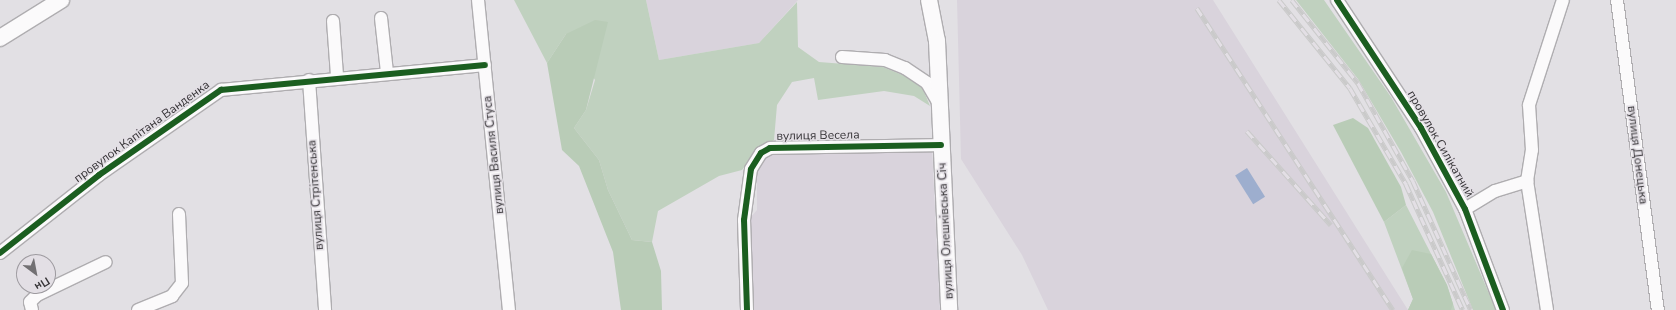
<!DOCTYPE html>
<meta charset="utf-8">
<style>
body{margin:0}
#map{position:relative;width:1676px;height:310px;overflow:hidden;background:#e2e0e4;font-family:"Nunito Sans",sans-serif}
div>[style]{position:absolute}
.built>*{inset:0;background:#d9d3dc}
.green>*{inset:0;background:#c0d1bf}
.forest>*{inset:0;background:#b9ccb7}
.water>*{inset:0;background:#9daece;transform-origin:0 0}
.roads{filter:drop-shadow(1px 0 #afadb0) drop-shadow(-1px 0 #afadb0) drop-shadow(0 1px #afadb0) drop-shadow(0 -1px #afadb0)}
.minor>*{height:12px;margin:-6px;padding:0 6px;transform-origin:6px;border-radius:6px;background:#fbfafb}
.tertiary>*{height:16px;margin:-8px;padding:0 8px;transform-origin:8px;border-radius:8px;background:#fbfafb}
.rail>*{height:4.5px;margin-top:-2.25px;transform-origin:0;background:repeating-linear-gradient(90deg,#e3dfe5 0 9px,#cacaca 0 18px);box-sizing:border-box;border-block:1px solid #cacaca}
.cycleway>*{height:6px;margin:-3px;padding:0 3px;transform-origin:3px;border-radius:3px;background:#1b5e20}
span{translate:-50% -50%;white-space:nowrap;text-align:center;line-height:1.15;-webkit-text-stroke:3px #e3dfe5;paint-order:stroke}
.street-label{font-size:12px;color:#353336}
.north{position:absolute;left:16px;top:254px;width:40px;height:40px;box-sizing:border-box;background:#e3dfe5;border:1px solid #9d9a9f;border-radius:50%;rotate:148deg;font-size:11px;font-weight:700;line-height:16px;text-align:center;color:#353336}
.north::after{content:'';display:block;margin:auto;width:14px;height:18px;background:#727073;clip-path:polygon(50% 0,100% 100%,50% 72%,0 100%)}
</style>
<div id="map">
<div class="built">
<div style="clip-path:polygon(646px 0,798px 0,759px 43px,659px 60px)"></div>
<div style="clip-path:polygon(957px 0,1213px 0,1408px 310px,1048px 310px,1022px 255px,961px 159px)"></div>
<div style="clip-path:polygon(932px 149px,940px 310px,750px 310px,746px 249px,750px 218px,757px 210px,757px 164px,775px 151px)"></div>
</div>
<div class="green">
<div style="clip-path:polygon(514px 0,646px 0,659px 60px,759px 43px,797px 2px,798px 47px,819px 62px,883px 67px,920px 82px,930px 106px,914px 96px,884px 91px,818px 100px,814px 78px,792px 82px,777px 105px,774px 140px,760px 147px,742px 170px,719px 176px,658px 211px,652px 242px,632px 240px,608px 190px,599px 160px,574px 128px,586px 110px,595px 80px,566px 34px,547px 63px)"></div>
<div style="clip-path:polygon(1296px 0,1324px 0,1391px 97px,1446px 192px,1496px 310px,1473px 310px,1433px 212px,1401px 152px,1358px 79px)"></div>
<div style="clip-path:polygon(1406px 205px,1447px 285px,1455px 310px,1408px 310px,1413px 299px,1384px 222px)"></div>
</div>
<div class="forest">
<div style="clip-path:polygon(595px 20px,608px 22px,586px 110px,574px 128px,599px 160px,608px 190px,632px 240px,652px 242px,661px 271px,662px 310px,621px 310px,613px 252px,579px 166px,562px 150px,547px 63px,566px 34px)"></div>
<div style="clip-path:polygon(1353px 118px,1368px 128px,1401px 187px,1406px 205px,1384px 222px,1333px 125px)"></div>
<div style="clip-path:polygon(1412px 250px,1431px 254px,1447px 285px,1453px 304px,1451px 310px,1408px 310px,1413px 299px,1402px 268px)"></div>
</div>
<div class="water">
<div style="left:1247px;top:168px;width:34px;height:14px;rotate:58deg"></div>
</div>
<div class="roads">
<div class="minor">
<div style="left:478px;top:0;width:312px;rotate:84.3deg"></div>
<div style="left:1337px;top:0;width:153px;rotate:56.7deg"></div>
<div style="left:1421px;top:128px;width:92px;rotate:61.5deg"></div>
<div style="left:1465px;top:209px;width:108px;rotate:69.4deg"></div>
<div style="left:1617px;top:0;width:313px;rotate:82.5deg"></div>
<div style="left:381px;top:18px;width:54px;rotate:83.7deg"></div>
<div style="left:333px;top:21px;width:55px;rotate:85.8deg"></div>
<div style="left:842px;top:57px;width:43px;rotate:4deg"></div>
<div style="left:885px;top:60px;width:22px;rotate:22deg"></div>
<div style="left:905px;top:68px;width:27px;rotate:34deg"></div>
<div style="left:927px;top:83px;width:24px;rotate:60deg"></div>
<div style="left:309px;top:80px;width:231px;rotate:86deg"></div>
<div style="left:1465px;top:209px;width:35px;rotate:-31deg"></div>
<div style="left:1495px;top:191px;width:34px;rotate:-17deg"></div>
<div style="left:0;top:253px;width:126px;rotate:-38.2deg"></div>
<div style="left:99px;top:175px;width:149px;rotate:-34.9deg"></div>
<div style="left:221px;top:90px;width:265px;rotate:-5.4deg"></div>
<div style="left:32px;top:310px;width:8px;rotate:-104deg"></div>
<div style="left:30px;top:302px;width:10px;rotate:-45deg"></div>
<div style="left:37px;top:295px;width:76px;rotate:-25.6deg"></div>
<div style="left:138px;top:310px;width:37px;rotate:-22deg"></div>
<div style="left:172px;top:296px;width:16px;rotate:-52deg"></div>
<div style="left:182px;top:283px;width:69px;rotate:-92.5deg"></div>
<div style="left:747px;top:310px;width:90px;rotate:-91.9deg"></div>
<div style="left:744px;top:220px;width:51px;rotate:-82.2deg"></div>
<div style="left:751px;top:169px;width:19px;rotate:-58deg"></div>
<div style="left:761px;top:153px;width:10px;rotate:-29deg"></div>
<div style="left:770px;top:148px;width:171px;rotate:-1deg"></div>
<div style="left:1547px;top:310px;width:131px;rotate:-98.8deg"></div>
<div style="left:1527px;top:181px;width:31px;rotate:-81deg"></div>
<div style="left:1532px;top:150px;width:45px;rotate:-93.8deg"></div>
<div style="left:1529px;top:105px;width:110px;rotate:-72.1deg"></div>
</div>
<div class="tertiary">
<div style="left:929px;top:0;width:42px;rotate:79deg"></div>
<div style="left:937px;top:41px;width:269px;rotate:87.4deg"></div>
<div style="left:0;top:38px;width:72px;rotate:-31.9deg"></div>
</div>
</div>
<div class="rail">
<div style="left:1279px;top:0;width:113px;rotate:51.1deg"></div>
<div style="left:1350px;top:88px;width:111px;rotate:59.7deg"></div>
<div style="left:1406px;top:184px;width:138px;rotate:65.7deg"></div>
<div style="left:1292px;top:0;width:106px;rotate:51.5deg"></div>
<div style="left:1358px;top:83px;width:112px;rotate:60.7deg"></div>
<div style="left:1413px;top:181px;width:141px;rotate:65.8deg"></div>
<div style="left:1197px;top:8px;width:360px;rotate:57deg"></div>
<div style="left:1247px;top:131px;width:126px;rotate:48.2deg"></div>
</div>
<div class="cycleway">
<div style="left:1337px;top:0;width:153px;rotate:56.7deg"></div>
<div style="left:1421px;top:128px;width:92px;rotate:61.5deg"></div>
<div style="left:1465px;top:209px;width:108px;rotate:69.4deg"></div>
<div style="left:0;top:253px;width:126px;rotate:-38.2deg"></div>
<div style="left:99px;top:175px;width:149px;rotate:-34.9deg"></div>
<div style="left:221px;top:90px;width:265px;rotate:-5.4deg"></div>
<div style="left:747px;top:310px;width:90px;rotate:-91.9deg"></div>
<div style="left:744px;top:220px;width:51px;rotate:-82.2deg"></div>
<div style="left:751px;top:169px;width:19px;rotate:-58deg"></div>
<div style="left:761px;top:153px;width:10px;rotate:-29deg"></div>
<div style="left:770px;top:148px;width:171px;rotate:-1deg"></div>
</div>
<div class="street-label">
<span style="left:142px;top:132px;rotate:-36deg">провулок Капітана Ванденка</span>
<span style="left:818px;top:136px;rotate:-1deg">вулиця Весела</span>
<span style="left:1440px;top:144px;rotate:60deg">провулок Силікатний</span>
<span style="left:494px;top:155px;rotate:-96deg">вулиця Василя Стуса</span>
<span style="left:1637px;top:155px;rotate:83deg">вулиця Донецька</span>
<span style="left:316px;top:195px;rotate:-94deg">вулиця Стрітенська</span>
<span style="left:946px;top:231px;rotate:-93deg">вулиця Олешківська Січ</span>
</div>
<div class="north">Пн</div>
</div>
